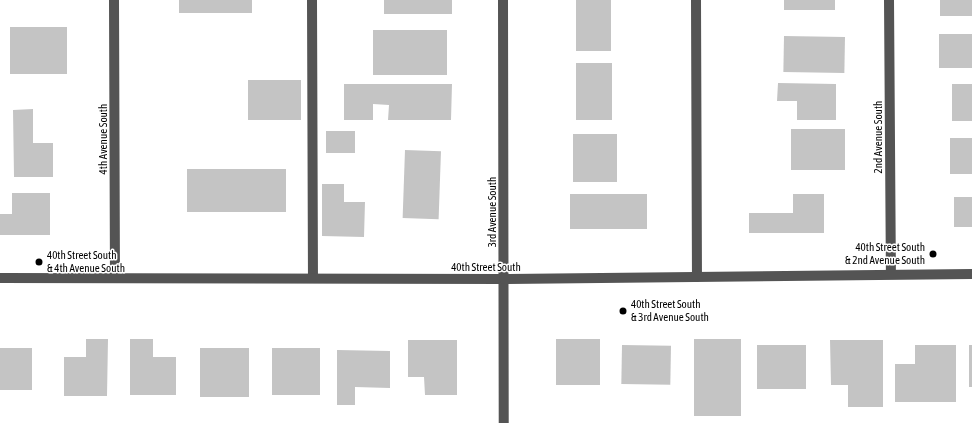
<!DOCTYPE html>
<style>
body{margin:0}
#map{position:relative;width:972px;height:423px;overflow:hidden;background:#fff;font-family:"Asap Condensed",sans-serif}
div>[style]{position:absolute}
.building>*{inset:0;background:#c4c4c4;transform-origin:0 0}
.minor>*{height:10px;margin:-5px;padding:0 5px;transform-origin:5px;border-radius:5px;background:#545454}
.dots>*{width:11px;height:11px;translate:-50% -50%;box-sizing:border-box;border:2px solid #fff;border-radius:50%}
span{translate:-50% -50%;white-space:nowrap;text-align:center;line-height:1.15;-webkit-text-stroke:3px #fff;paint-order:stroke}
.street-label{font-size:11px;color:#000}
.poi-label{font-size:11px;color:#000}
.right{translate:-100% -50%;text-align:right}
.left{translate:0 -50%;text-align:left}
</style>
<div id="map">
<div class="building">
<div style="left:179px;top:0;width:73px;height:13px"></div>
<div style="left:384px;top:0;width:68px;height:14px"></div>
<div style="left:576px;top:0;width:35px;height:51px"></div>
<div style="left:784px;top:0;width:51px;height:10px"></div>
<div style="left:940px;top:0;width:32px;height:16px"></div>
<div style="left:67px;top:27px;width:47px;height:57px;rotate:90deg"></div>
<div style="left:373px;top:30px;width:74px;height:45px"></div>
<div style="left:939px;top:34px;width:33px;height:34px"></div>
<div style="left:784px;top:36px;width:61px;height:36px;rotate:1deg"></div>
<div style="left:576px;top:63px;width:36px;height:57px"></div>
<div style="left:248px;top:80px;width:53px;height:40px"></div>
<div style="clip-path:polygon(778px 83px,836px 84px,836px 120px,797px 120px,797px 101px,777px 101px)"></div>
<div style="clip-path:polygon(344px 84px,452px 84px,451px 120px,388px 120px,389px 105px,373px 104px,373px 120px,344px 120px)"></div>
<div style="left:952px;top:84px;width:20px;height:37px"></div>
<div style="clip-path:polygon(33px 109px,33px 143px,53px 143px,53px 177px,14px 177px,13px 110px)"></div>
<div style="left:791px;top:129px;width:54px;height:41px"></div>
<div style="left:355px;top:131px;width:22px;height:29px;rotate:90deg"></div>
<div style="left:573px;top:134px;width:44px;height:48px"></div>
<div style="left:950px;top:138px;width:22px;height:36px"></div>
<div style="left:405px;top:150px;width:36px;height:68px;rotate:2deg"></div>
<div style="left:187px;top:169px;width:99px;height:43px"></div>
<div style="clip-path:polygon(322px 184px,344px 184px,344px 202px,365px 202px,364px 237px,322px 236px)"></div>
<div style="clip-path:polygon(12px 193px,50px 193px,50px 235px,0 235px,0 214px,12px 214px)"></div>
<div style="left:570px;top:194px;width:77px;height:35px"></div>
<div style="clip-path:polygon(793px 194px,824px 194px,824px 233px,749px 233px,749px 213px,793px 213px)"></div>
<div style="left:954px;top:197px;width:18px;height:30px"></div>
<div style="clip-path:polygon(86px 339px,108px 339px,107px 396px,64px 396px,64px 357px,86px 357px)"></div>
<div style="clip-path:polygon(130px 339px,153px 339px,153px 357px,176px 357px,176px 395px,130px 395px)"></div>
<div style="left:556px;top:339px;width:44px;height:46px"></div>
<div style="left:694px;top:339px;width:47px;height:77px"></div>
<div style="clip-path:polygon(408px 340px,457px 340px,457px 395px,425px 395px,424px 377px,408px 377px)"></div>
<div style="clip-path:polygon(830px 340px,883px 340px,883px 407px,848px 407px,848px 385px,831px 385px)"></div>
<div style="left:622px;top:345px;width:49px;height:39px;rotate:1deg"></div>
<div style="left:757px;top:345px;width:49px;height:44px"></div>
<div style="clip-path:polygon(915px 345px,956px 345px,956px 402px,895px 402px,895px 364px,915px 364px)"></div>
<div style="left:969px;top:345px;width:3px;height:42px"></div>
<div style="left:32px;top:348px;width:42px;height:32px;rotate:90deg"></div>
<div style="left:200px;top:348px;width:49px;height:49px"></div>
<div style="left:272px;top:348px;width:48px;height:47px"></div>
<div style="clip-path:polygon(337px 350px,390px 351px,390px 388px,355px 387px,355px 405px,337px 405px)"></div>
</div>
<div class="minor">
<div style="left:114px;top:0;width:278px;rotate:89.8deg"></div>
<div style="left:312px;top:0;width:278px;rotate:89.8deg"></div>
<div style="left:503px;top:0;width:423px;rotate:89.9deg"></div>
<div style="left:696px;top:0;width:277px;rotate:89.8deg"></div>
<div style="left:889px;top:0;width:274px;rotate:89.6deg"></div>
<div style="left:0;top:278px;width:504px;rotate:0.11deg"></div>
<div style="left:504px;top:279px;width:468px;rotate:-0.6deg"></div>
</div>
<div class="dots">
<div style="left:933px;top:254px;background:#000"></div>
<div style="left:39px;top:262px;background:#000"></div>
<div style="left:623px;top:311px;background:#000"></div>
</div>
<div class="street-label">
<span style="left:878px;top:137px;rotate:-90deg">2nd Avenue South</span>
<span style="left:103px;top:139px;rotate:-90deg">4th Avenue South</span>
<span style="left:492px;top:212px;rotate:-90deg">3rd Avenue South</span>
<span style="left:486px;top:267px">40th Street South</span>
</div>
<div class="poi-label">
<span class="right" style="left:925px;top:254px">40th Street South<br>&amp; 2nd Avenue South</span>
<span class="left" style="left:47px;top:262px">40th Street South<br>&amp; 4th Avenue South</span>
<span class="left" style="left:631px;top:311px">40th Street South<br>&amp; 3rd Avenue South</span>
</div>
</div>
